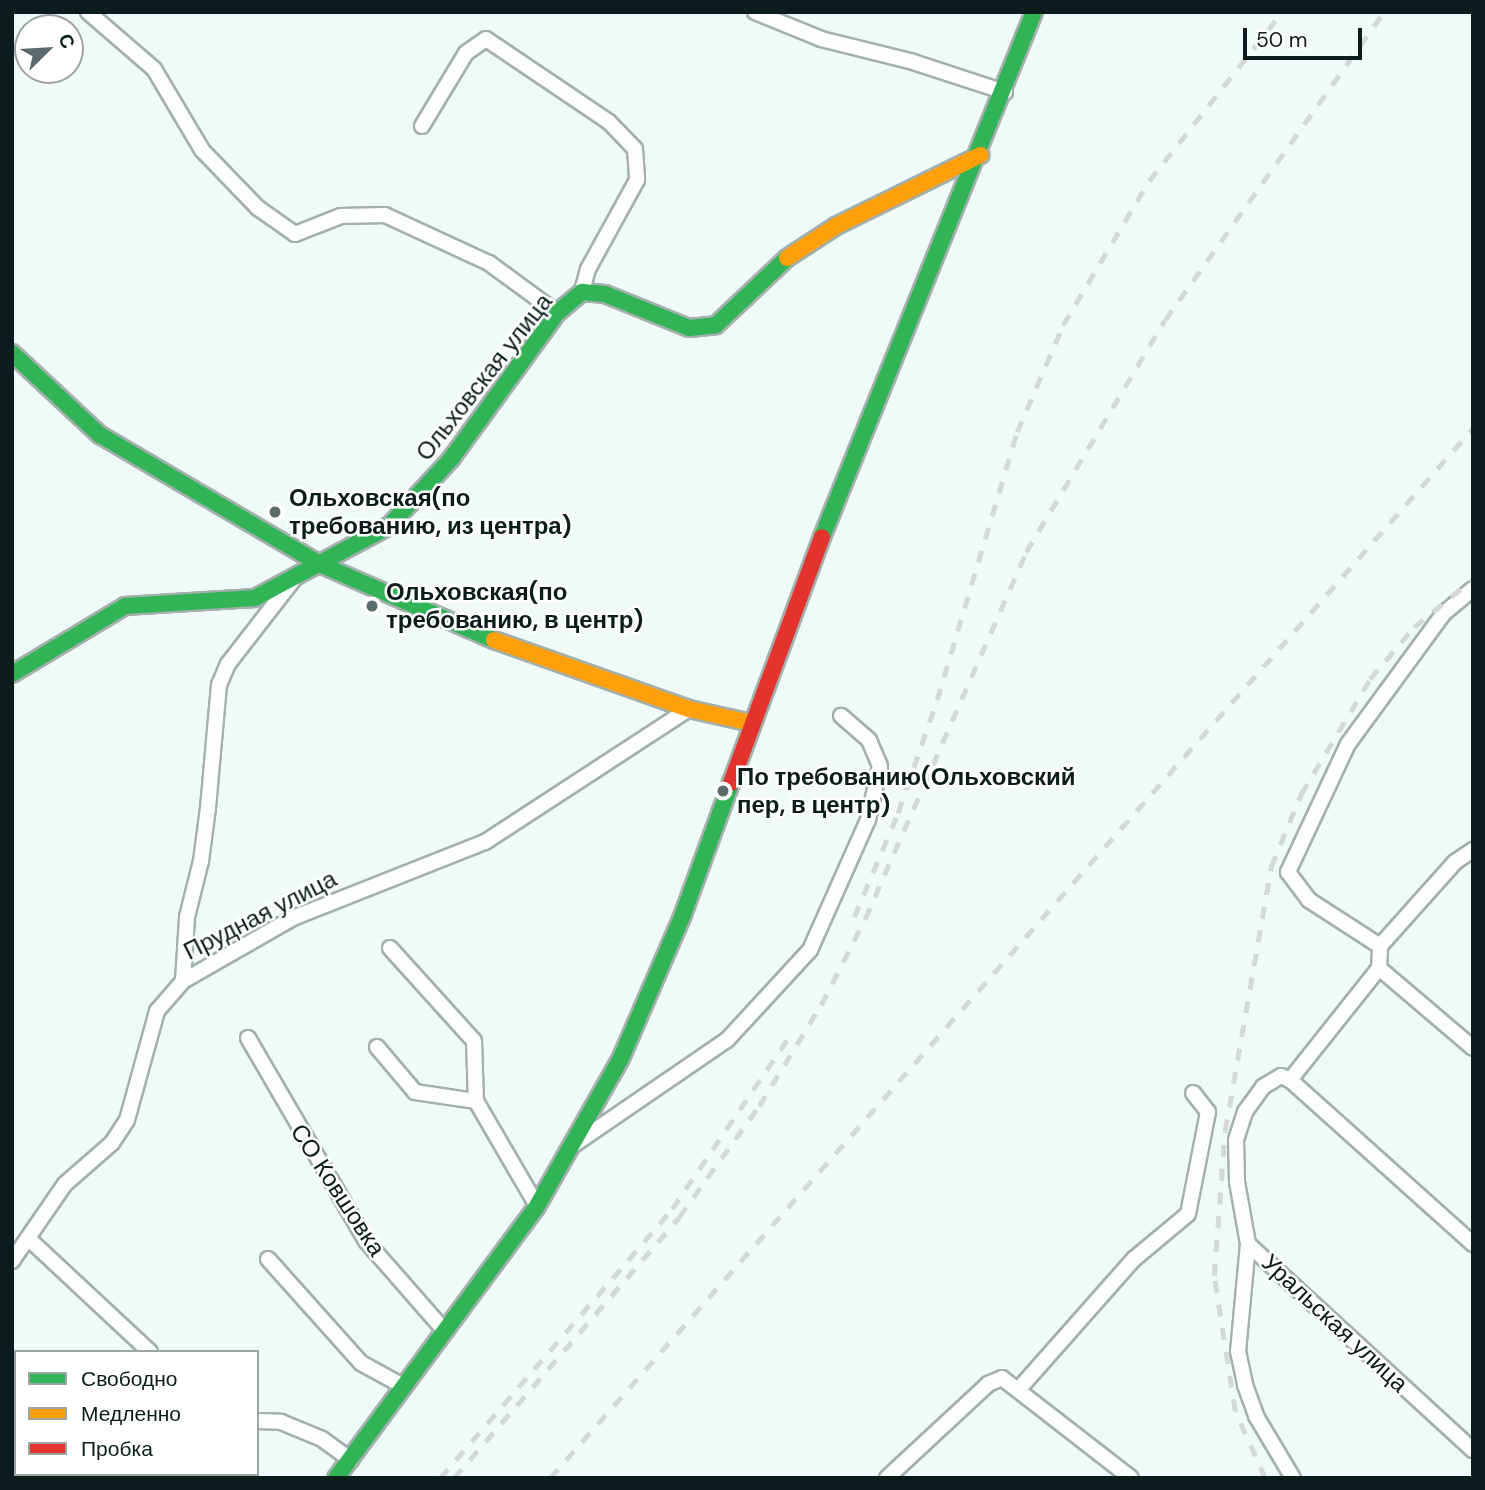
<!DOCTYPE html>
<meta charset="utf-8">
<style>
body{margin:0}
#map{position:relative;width:1485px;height:1490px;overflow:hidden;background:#f0fbf9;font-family:"DM Sans",sans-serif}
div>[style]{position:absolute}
.roads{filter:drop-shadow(2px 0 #a3b0ae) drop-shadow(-2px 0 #a3b0ae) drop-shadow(0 2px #a3b0ae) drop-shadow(0 -2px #a3b0ae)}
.street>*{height:14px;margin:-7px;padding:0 7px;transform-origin:7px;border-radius:7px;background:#fdfefe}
.fast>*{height:16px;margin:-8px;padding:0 8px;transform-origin:8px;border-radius:8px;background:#30b455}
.slow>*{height:16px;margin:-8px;padding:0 8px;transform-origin:8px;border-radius:8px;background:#ff9f0a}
.jam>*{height:16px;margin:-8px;padding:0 8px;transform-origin:8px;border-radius:8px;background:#e5322d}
.rail>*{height:4.5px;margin-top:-2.25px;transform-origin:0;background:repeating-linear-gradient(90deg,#d5d8d8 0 12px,transparent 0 24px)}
.dots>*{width:19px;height:19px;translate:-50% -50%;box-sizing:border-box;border:4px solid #fff;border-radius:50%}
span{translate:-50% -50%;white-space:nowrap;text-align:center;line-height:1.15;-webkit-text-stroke:5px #fff;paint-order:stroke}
.street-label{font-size:24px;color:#0a1d1b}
.poi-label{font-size:24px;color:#0a1d1b;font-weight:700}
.left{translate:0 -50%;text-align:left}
.frame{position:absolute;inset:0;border:14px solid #0a1d1b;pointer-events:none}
.legend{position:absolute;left:14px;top:1350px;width:245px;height:126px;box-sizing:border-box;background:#fff;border:2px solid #9da5a4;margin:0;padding:9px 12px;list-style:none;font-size:21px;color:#0a1d1b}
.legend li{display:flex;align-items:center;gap:14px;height:35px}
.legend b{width:35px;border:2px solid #9da5a4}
.north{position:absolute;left:14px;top:14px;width:70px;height:70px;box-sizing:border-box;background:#fff;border:2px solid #9da5a4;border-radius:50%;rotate:66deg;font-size:19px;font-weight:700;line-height:28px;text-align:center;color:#0a1d1b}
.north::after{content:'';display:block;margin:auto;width:24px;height:32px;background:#5a6b69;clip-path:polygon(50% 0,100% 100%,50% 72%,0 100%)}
.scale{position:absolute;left:1243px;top:28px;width:119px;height:32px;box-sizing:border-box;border:4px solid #0a1d1b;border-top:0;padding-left:9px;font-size:21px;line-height:24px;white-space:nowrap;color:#0a1d1b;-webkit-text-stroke:5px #fff;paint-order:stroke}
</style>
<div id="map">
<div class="roads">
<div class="street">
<div style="left:88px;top:12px;width:87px;rotate:40.8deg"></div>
<div style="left:154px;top:69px;width:94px;rotate:59.3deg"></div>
<div style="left:202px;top:150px;width:81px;rotate:46deg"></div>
<div style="left:258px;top:208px;width:45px;rotate:35.1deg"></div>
<div style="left:295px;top:234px;width:49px;rotate:-21.4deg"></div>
<div style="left:341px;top:216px;width:44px;rotate:-1.3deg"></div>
<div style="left:385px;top:215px;width:115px;rotate:24.8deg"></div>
<div style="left:489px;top:263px;width:84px;rotate:36.3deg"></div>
<div style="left:755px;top:12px;width:71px;rotate:22.2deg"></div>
<div style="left:821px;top:39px;width:92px;rotate:13.9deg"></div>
<div style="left:910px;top:61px;width:100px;rotate:18.1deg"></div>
<div style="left:422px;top:126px;width:85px;rotate:-58.9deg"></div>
<div style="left:466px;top:53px;width:24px;rotate:-35deg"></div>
<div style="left:486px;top:39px;width:148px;rotate:34deg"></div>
<div style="left:609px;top:122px;width:37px;rotate:46deg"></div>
<div style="left:635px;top:149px;width:31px;rotate:86deg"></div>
<div style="left:637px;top:180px;width:102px;rotate:118.8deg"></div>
<div style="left:588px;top:269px;width:24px;rotate:105deg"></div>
<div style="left:1380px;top:946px;width:85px;rotate:-147.1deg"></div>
<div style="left:1309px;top:900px;width:35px;rotate:-127deg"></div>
<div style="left:1288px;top:872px;width:141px;rotate:-64.9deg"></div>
<div style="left:1348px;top:744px;width:161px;rotate:-53.8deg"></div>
<div style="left:1443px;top:614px;width:39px;rotate:-40deg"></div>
<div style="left:390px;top:948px;width:125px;rotate:47.9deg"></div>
<div style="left:474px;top:1041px;width:60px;rotate:88.1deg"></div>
<div style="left:476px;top:1101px;width:121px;rotate:59.8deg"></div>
<div style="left:1379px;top:968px;width:123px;rotate:40.4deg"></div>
<div style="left:183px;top:981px;width:64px;rotate:-86.4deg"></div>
<div style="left:187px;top:917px;width:58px;rotate:-76deg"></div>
<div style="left:201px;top:861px;width:53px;rotate:-82.5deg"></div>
<div style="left:208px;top:808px;width:123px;rotate:-84.9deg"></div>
<div style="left:219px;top:685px;width:23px;rotate:-67deg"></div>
<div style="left:228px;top:664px;width:108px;rotate:-52.2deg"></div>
<div style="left:248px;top:1038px;width:235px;rotate:59.8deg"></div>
<div style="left:366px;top:1241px;width:118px;rotate:48.8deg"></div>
<div style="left:377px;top:1047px;width:59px;rotate:49.8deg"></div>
<div style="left:415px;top:1092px;width:62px;rotate:8.4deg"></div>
<div style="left:1290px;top:1080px;width:143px;rotate:-51.5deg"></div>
<div style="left:1379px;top:968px;width:22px;rotate:-87deg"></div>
<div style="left:1380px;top:946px;width:113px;rotate:-48.2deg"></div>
<div style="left:1455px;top:862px;width:22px;rotate:-34deg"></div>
<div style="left:572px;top:1146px;width:188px;rotate:-34.4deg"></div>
<div style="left:727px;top:1040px;width:122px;rotate:-47.3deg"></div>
<div style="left:810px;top:950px;width:142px;rotate:-66deg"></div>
<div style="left:868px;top:820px;width:55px;rotate:-77.5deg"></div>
<div style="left:880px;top:766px;width:28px;rotate:-113deg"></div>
<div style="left:869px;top:740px;width:37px;rotate:-139deg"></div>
<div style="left:30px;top:1240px;width:164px;rotate:43deg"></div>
<div style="left:1248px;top:1244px;width:107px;rotate:95.3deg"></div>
<div style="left:1238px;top:1351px;width:35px;rotate:78deg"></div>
<div style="left:1245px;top:1385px;width:33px;rotate:70deg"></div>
<div style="left:1256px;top:1416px;width:72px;rotate:59.2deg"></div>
<div style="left:1473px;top:1244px;width:246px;rotate:-138.1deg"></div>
<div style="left:1290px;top:1080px;width:10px;rotate:-156deg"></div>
<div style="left:1281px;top:1076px;width:21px;rotate:149deg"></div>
<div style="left:1263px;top:1087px;width:31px;rotate:126deg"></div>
<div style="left:1245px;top:1112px;width:29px;rotate:108deg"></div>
<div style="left:1236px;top:1140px;width:42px;rotate:88.6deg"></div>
<div style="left:1237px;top:1182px;width:63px;rotate:79.9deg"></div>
<div style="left:1248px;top:1244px;width:305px;rotate:42.5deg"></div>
<div style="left:268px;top:1259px;width:140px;rotate:48.2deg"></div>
<div style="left:361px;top:1363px;width:48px;rotate:28.7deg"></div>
<div style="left:12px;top:1261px;width:93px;rotate:-55.5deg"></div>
<div style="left:65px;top:1184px;width:62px;rotate:-41.1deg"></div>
<div style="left:112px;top:1143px;width:27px;rotate:-57deg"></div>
<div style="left:127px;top:1120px;width:113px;rotate:-74.6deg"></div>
<div style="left:157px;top:1011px;width:40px;rotate:-49deg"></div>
<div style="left:183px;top:981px;width:127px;rotate:-29.8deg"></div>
<div style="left:293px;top:918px;width:206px;rotate:-21.6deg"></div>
<div style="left:485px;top:842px;width:244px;rotate:-33.1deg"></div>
<div style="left:1018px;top:1390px;width:175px;rotate:-48.5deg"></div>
<div style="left:1134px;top:1259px;width:70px;rotate:-39.8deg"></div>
<div style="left:1188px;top:1214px;width:104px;rotate:-78.9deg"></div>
<div style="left:1208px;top:1112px;width:24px;rotate:-128deg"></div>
<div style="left:12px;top:1404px;width:4px;rotate:14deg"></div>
<div style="left:257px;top:1421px;width:24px;rotate:2deg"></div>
<div style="left:281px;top:1422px;width:44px;rotate:22.5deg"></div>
<div style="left:322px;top:1439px;width:36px;rotate:36deg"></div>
<div style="left:887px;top:1478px;width:138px;rotate:-42.9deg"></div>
<div style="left:988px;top:1384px;width:15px;rotate:-23deg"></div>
<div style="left:1002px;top:1378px;width:163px;rotate:37.8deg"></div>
</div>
<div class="fast">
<div style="left:12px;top:353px;width:120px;rotate:43deg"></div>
<div style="left:100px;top:435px;width:257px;rotate:30.4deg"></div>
<div style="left:322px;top:565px;width:188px;rotate:23.6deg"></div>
<div style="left:822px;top:537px;width:566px;rotate:-68.01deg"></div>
<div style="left:12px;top:674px;width:132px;rotate:-31deg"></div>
<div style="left:125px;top:606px;width:130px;rotate:-3.5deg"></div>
<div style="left:255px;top:598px;width:152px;rotate:-28.2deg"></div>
<div style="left:389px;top:526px;width:91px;rotate:-47.2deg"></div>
<div style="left:451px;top:459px;width:180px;rotate:-54deg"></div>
<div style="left:557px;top:313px;width:33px;rotate:-40deg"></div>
<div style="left:582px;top:292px;width:23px;rotate:5deg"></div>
<div style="left:605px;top:294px;width:91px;rotate:22deg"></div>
<div style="left:689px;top:328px;width:27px;rotate:-6deg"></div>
<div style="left:716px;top:325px;width:98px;rotate:-43.3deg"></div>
<div style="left:336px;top:1478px;width:338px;rotate:-53.5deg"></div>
<div style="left:537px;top:1206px;width:170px;rotate:-60.4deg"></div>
<div style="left:621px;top:1058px;width:154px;rotate:-66.6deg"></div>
<div style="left:682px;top:917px;width:143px;rotate:-69.9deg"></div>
</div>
<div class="slow">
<div style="left:787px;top:258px;width:59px;rotate:-33.1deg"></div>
<div style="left:836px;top:226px;width:161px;rotate:-26.2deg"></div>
<div style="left:494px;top:640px;width:207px;rotate:19.5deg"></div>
<div style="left:689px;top:709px;width:64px;rotate:12.7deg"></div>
</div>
<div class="jam">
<div style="left:731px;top:783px;width:262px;rotate:-69.7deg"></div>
</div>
</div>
<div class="rail">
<div style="left:854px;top:917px;width:113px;rotate:-67.1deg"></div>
<div style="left:898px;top:813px;width:120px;rotate:-71deg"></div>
<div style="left:937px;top:700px;width:280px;rotate:-73.4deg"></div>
<div style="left:1017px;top:432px;width:116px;rotate:-66.7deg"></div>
<div style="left:1063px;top:325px;width:168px;rotate:-59.2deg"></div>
<div style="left:1149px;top:181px;width:215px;rotate:-51.8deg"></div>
<div style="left:440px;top:1478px;width:355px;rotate:-49.2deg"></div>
<div style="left:672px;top:1209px;width:212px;rotate:-55.8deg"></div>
<div style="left:454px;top:1478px;width:345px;rotate:-49.2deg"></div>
<div style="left:679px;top:1217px;width:137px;rotate:-54.2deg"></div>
<div style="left:759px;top:1106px;width:119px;rotate:-58.5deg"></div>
<div style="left:821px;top:1005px;width:97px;rotate:-62.9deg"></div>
<div style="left:865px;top:919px;width:401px;rotate:-66.3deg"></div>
<div style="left:1026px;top:552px;width:270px;rotate:-59.1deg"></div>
<div style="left:1165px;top:320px;width:378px;rotate:-54.6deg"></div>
<div style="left:550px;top:1478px;width:1398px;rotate:-48.68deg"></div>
<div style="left:1265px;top:1478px;width:73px;rotate:-114.1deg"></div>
<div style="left:1235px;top:1411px;width:137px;rotate:-98.8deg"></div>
<div style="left:1214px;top:1276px;width:145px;rotate:-85.7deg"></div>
<div style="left:1225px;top:1131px;width:268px;rotate:-80.1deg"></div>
<div style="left:1271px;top:867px;width:79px;rotate:-67.7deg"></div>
<div style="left:1301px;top:794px;width:134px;rotate:-59deg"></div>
<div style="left:1370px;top:679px;width:68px;rotate:-49.8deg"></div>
<div style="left:1414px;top:627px;width:76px;rotate:-39.1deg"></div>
</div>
<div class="dots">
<div style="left:275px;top:512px;background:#5a6b69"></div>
<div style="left:372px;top:606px;background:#5a6b69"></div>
<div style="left:723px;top:791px;background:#5a6b69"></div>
</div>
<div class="street-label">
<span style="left:484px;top:377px;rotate:-52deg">Ольховская улица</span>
<span style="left:260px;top:915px;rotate:-27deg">Прудная улица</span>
<span style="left:338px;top:1190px;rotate:57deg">СО Ковшовка</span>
<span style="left:1335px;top:1323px;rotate:43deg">Уральская улица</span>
</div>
<div class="poi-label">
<span class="left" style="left:289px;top:512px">Ольховская(по<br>требованию, из центра)</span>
<span class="left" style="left:386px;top:606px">Ольховская(по<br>требованию, в центр)</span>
<span class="left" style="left:737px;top:791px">По требованию(Ольховский<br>пер, в центр)</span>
</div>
<div class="frame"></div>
<ul class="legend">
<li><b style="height:9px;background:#30b455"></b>Свободно</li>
<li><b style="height:9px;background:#ff9f0a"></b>Медленно</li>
<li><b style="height:9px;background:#e5322d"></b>Пробка</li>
</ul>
<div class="north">С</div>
<div class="scale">50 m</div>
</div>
